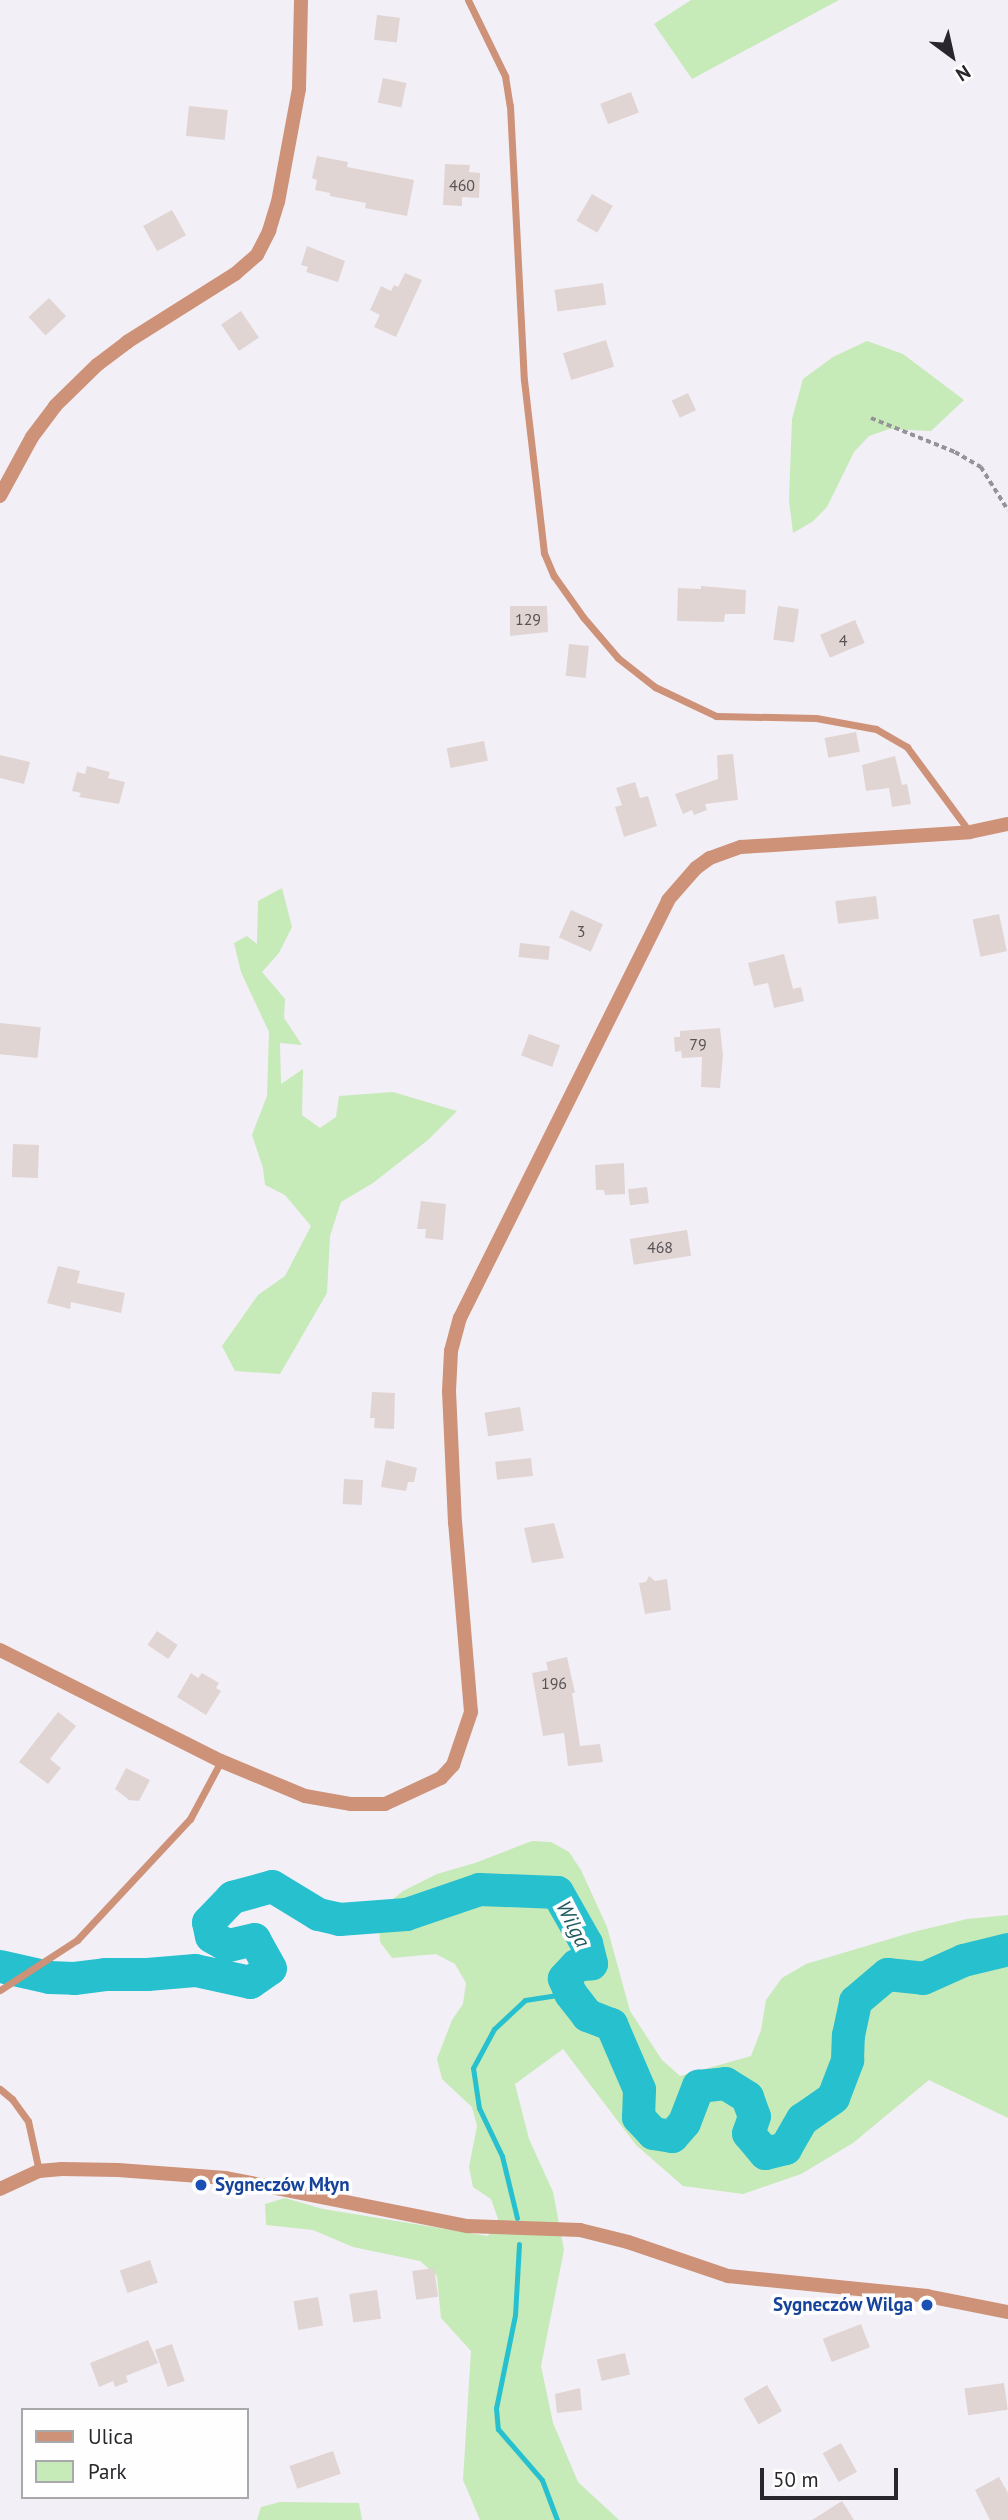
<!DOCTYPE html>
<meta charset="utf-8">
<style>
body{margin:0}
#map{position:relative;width:1008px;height:2520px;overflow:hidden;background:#f3eff7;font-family:"PT Sans",sans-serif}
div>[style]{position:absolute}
.green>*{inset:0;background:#c6eab8}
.stream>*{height:5px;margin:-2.5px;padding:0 2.5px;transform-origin:2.5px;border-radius:2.5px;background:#27c0cf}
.river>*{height:33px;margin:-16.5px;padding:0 16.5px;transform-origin:16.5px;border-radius:16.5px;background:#27c0cf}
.building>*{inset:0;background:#e0d5d3;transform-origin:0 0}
.path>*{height:3.5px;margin-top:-1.75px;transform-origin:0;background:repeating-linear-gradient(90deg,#959298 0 5px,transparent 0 8.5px)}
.service>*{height:7px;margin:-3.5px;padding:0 3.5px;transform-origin:3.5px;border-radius:3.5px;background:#cd9278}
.minor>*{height:14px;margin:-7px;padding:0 7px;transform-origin:7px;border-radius:7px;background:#cd9278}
.dots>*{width:19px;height:19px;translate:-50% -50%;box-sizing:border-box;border:4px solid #fefefe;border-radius:50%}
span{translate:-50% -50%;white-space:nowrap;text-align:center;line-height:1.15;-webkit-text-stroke:7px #fefefe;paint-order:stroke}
.number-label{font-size:16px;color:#575255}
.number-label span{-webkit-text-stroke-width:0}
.transit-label{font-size:19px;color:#164399;font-weight:700}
.left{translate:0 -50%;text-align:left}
.right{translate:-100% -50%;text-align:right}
.water-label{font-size:21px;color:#1f5960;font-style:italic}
.legend{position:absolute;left:21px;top:2408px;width:228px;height:91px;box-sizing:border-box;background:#fefefe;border:2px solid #a9a8aa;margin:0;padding:9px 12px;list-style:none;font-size:21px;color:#29272b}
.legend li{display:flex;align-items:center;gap:14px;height:35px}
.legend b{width:35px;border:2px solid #a9a8aa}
.north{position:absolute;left:917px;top:21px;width:70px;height:70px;-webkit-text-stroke:5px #fefefe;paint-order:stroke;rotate:147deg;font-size:19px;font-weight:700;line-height:28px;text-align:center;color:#29272b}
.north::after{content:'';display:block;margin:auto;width:24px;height:32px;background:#29272b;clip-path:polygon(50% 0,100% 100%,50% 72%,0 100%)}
.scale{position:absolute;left:760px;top:2468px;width:138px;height:32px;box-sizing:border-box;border:4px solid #29272b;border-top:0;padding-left:9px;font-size:21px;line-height:24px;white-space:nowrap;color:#29272b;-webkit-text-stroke:5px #fefefe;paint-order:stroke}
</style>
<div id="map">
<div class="green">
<div style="clip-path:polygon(691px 0,839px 0,692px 79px,654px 24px)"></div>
<div style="clip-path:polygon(867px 341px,903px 354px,964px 400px,931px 431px,889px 429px,869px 436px,854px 452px,827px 507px,812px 522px,793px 533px,789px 500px,792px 419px,803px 379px,833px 357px)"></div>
<div style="clip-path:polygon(282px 888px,292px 927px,279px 953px,262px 972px,285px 999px,284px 1018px,302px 1045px,280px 1043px,281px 1084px,303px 1069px,302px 1115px,320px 1128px,336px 1117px,339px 1096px,393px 1092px,457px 1111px,428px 1140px,373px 1183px,341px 1202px,330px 1236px,327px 1293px,280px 1374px,235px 1371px,222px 1346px,258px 1295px,285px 1276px,311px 1226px,285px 1195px,265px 1185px,263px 1168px,252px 1135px,267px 1096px,269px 1032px,241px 972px,234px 943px,247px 936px,257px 944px,258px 901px)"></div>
<div style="clip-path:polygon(532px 1841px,551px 1842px,569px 1852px,581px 1870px,607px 1927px,630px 2011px,662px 2060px,680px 2076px,751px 2056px,761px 2030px,766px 2000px,782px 1978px,806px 1964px,913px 1932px,967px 1919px,1008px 1915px,1008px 2118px,929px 2080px,853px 2143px,801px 2174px,743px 2194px,683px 2186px,636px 2145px,563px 2049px,515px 2084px,529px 2139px,553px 2192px,564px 2250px,541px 2366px,553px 2423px,578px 2482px,619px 2520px,480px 2520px,463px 2480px,471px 2351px,441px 2318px,437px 2276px,420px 2261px,353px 2247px,313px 2230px,266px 2225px,265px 2204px,285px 2198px,323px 2209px,488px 2236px,498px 2219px,491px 2199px,473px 2187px,469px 2167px,477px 2126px,472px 2107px,442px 2079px,437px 2059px,452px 2020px,463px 2004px,466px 1983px,455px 1964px,436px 1954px,392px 1958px,380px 1942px,379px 1922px,388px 1903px,403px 1891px,437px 1874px,475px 1863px)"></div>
<div style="clip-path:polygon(280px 2502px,359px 2503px,362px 2520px,257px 2520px,261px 2507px)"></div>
</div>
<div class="stream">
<div style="left:517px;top:2218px;width:64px;rotate:-103.6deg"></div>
<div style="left:502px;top:2156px;width:53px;rotate:-115.6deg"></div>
<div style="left:479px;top:2108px;width:40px;rotate:-98.5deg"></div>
<div style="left:473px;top:2068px;width:44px;rotate:-61.7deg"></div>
<div style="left:494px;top:2029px;width:42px;rotate:-43.1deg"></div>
<div style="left:525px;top:2000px;width:46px;rotate:-8.8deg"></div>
<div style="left:519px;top:2244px;width:71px;rotate:93.2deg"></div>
<div style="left:515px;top:2315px;width:95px;rotate:101.5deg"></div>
<div style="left:496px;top:2408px;width:21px;rotate:85deg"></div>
<div style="left:498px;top:2429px;width:67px;rotate:49.2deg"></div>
<div style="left:542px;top:2480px;width:43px;rotate:69.4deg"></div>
</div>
<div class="river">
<div style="left:0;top:1966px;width:50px;rotate:12.7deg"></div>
<div style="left:49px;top:1977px;width:25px;rotate:2deg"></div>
<div style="left:74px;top:1978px;width:31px;rotate:-7deg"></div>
<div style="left:105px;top:1974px;width:42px"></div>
<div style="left:147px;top:1974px;width:48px;rotate:-4.8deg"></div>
<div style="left:195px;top:1970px;width:56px;rotate:12.3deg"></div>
<div style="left:250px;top:1982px;width:24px;rotate:-35deg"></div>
<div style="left:270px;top:1968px;width:33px;rotate:-119deg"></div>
<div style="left:254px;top:1939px;width:28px;rotate:167deg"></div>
<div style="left:227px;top:1945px;width:18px;rotate:-151deg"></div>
<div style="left:211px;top:1936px;width:14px;rotate:-102deg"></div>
<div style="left:208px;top:1922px;width:35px;rotate:-46deg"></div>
<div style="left:232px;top:1897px;width:41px;rotate:-15.4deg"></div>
<div style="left:272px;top:1886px;width:54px;rotate:31.3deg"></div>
<div style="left:318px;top:1914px;width:22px;rotate:13deg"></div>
<div style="left:339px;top:1919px;width:67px;rotate:-4.3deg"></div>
<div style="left:406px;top:1914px;width:77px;rotate:-18.9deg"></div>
<div style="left:479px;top:1889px;width:78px;rotate:2.2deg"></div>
<div style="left:557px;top:1892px;width:59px;rotate:60.4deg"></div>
<div style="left:586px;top:1943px;width:21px;rotate:76deg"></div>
<div style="left:591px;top:1963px;width:15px;rotate:172deg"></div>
<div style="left:576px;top:1965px;width:18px;rotate:133deg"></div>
<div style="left:564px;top:1978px;width:16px;rotate:68deg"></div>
<div style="left:570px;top:1993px;width:28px;rotate:52deg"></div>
<div style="left:587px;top:2015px;width:26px;rotate:21deg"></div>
<div style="left:611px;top:2024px;width:71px;rotate:66.7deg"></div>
<div style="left:639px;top:2089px;width:28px;rotate:92deg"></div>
<div style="left:638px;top:2117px;width:22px;rotate:47deg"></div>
<div style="left:653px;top:2133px;width:19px;rotate:9deg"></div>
<div style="left:672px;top:2136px;width:18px;rotate:-49deg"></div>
<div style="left:684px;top:2122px;width:39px;rotate:-69deg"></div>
<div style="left:698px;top:2086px;width:27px;rotate:-6deg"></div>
<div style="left:725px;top:2083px;width:26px;rotate:32deg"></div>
<div style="left:747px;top:2097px;width:20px;rotate:70deg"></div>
<div style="left:754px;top:2116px;width:18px;rotate:109deg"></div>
<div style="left:748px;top:2133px;width:26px;rotate:50deg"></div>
<div style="left:765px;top:2153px;width:21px;rotate:-14deg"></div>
<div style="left:785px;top:2148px;width:34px;rotate:-60deg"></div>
<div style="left:802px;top:2119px;width:38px;rotate:-35deg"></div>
<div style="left:833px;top:2097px;width:40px;rotate:-69deg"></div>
<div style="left:847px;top:2060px;width:25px;rotate:-88deg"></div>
<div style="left:848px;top:2035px;width:35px;rotate:-78deg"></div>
<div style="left:855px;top:2001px;width:42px;rotate:-40.2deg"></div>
<div style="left:887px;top:1974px;width:36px;rotate:6deg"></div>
<div style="left:923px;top:1978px;width:44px;rotate:-24.2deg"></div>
<div style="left:963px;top:1960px;width:46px;rotate:-13.7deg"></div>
</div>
<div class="building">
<div style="left:377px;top:15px;width:23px;height:25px;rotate:7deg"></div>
<div style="left:383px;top:78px;width:24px;height:25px;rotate:12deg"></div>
<div style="left:631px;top:92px;width:22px;height:33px;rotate:69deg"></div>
<div style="left:189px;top:106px;width:39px;height:30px;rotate:6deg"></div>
<div style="clip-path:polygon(317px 156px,348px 162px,347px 167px,414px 180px,407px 216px,365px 208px,366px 203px,330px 196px,330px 193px,315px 190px,317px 180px,312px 178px)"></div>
<div style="clip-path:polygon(445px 164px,470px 165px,469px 172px,480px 173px,479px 198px,462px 197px,462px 206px,443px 205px)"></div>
<div style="left:592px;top:194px;width:24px;height:31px;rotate:30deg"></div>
<div style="left:172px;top:210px;width:29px;height:33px;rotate:61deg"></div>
<div style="clip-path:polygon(307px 246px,345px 261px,338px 282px,306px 272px,308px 267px,301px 265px)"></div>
<div style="clip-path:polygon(405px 273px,422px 280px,396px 337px,374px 327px,380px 315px,370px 310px,381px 286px,391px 291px,394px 285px,398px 287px)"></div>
<div style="left:603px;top:283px;width:22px;height:49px;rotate:82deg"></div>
<div style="left:49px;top:298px;width:25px;height:28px;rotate:47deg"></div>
<div style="left:241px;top:311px;width:32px;height:24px;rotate:56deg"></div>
<div style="left:606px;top:340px;width:28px;height:45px;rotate:73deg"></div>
<div style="left:688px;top:393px;width:19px;height:18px;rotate:65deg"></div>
<div style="clip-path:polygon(701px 586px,746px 590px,745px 614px,725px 614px,724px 622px,677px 621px,678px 588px,701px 589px)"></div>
<div style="clip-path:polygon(510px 606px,547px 606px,548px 632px,510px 636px)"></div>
<div style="left:778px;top:606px;width:21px;height:34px;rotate:8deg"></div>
<div style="left:855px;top:620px;width:25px;height:38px;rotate:67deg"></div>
<div style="left:569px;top:644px;width:20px;height:32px;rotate:6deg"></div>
<div style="left:856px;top:732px;width:20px;height:32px;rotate:79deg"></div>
<div style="left:484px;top:741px;width:20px;height:38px;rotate:79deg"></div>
<div style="clip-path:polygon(733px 754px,738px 800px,705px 804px,707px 810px,694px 815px,692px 810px,683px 814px,675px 794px,718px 779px,717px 755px)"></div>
<div style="clip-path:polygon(0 755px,30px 762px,24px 784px,0 778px)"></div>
<div style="clip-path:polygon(895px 756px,902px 785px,907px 784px,911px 804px,892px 807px,889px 788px,866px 791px,862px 765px)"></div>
<div style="clip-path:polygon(87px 766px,110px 772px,108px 778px,125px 782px,119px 804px,79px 797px,81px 793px,72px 791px,77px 772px,85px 774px)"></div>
<div style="clip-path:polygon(635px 782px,640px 798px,648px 796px,657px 826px,624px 837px,615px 807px,622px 805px,616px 788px)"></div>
<div style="left:876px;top:896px;width:23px;height:41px;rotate:83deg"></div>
<div style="left:571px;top:910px;width:35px;height:30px;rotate:24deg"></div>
<div style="left:999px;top:914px;width:38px;height:27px;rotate:78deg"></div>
<div style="left:520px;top:943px;width:30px;height:14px;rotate:6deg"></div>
<div style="clip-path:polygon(784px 954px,793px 989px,801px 987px,804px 1001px,774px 1008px,768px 983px,754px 986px,748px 963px)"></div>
<div style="left:0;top:1023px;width:41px;height:31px;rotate:6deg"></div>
<div style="clip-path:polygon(720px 1028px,723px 1055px,720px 1088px,701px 1087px,702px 1057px,682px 1058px,681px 1051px,675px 1052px,674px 1037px,680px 1037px,680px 1031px)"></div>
<div style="left:529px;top:1034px;width:33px;height:23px;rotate:20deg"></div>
<div style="left:13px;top:1144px;width:26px;height:33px;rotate:2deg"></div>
<div style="clip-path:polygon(624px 1163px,625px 1194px,605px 1195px,604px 1190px,596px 1190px,595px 1165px)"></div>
<div style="left:647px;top:1187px;width:16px;height:19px;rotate:83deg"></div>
<div style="clip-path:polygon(421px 1201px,446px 1204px,443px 1240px,425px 1238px,426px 1229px,417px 1229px)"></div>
<div style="left:687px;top:1230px;width:26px;height:58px;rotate:81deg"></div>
<div style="clip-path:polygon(58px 1266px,80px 1271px,77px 1283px,125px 1293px,121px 1313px,71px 1302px,70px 1309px,47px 1303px)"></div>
<div style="clip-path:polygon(372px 1392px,395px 1393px,394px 1429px,374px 1428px,375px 1418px,370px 1418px)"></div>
<div style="left:520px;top:1407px;width:24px;height:36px;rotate:81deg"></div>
<div style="left:531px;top:1458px;width:18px;height:36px;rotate:84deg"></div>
<div style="clip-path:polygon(386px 1460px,417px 1468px,414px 1482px,408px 1482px,406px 1491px,381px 1487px)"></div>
<div style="left:344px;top:1479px;width:19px;height:25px;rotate:3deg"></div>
<div style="clip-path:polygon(554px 1523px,564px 1558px,532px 1563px,524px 1528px)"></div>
<div style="clip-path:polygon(649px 1576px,655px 1581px,667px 1579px,671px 1610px,645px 1614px,639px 1583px,646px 1582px)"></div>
<div style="left:157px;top:1631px;width:25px;height:17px;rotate:34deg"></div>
<div style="clip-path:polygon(567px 1657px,575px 1693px,572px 1693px,580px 1746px,600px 1744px,603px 1762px,568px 1766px,564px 1733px,543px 1736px,532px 1673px,548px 1670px,546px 1662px)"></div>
<div style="clip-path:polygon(191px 1673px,198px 1678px,202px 1673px,219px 1683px,216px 1688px,221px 1691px,206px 1715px,177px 1697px)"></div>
<div style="clip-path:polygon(58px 1712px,76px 1726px,50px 1759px,61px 1768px,48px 1784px,19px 1762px)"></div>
<div style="clip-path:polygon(126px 1768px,150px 1780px,139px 1801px,129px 1800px,115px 1789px)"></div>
<div style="left:150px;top:2260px;width:24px;height:32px;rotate:71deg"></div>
<div style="left:434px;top:2268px;width:29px;height:22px;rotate:82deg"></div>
<div style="left:377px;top:2290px;width:29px;height:28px;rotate:82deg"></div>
<div style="left:318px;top:2297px;width:29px;height:25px;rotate:80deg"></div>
<div style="left:861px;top:2324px;width:25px;height:41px;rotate:69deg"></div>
<div style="clip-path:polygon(148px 2340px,158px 2363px,126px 2376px,128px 2382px,115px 2387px,113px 2381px,99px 2387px,90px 2363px)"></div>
<div style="left:172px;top:2344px;width:39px;height:18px;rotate:71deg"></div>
<div style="left:625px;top:2353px;width:22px;height:29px;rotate:77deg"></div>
<div style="left:1004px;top:2383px;width:27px;height:40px;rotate:82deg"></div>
<div style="left:767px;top:2385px;width:30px;height:27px;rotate:60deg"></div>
<div style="clip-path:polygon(580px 2388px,582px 2410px,557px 2413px,555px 2394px)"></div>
<div style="left:841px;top:2443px;width:33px;height:21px;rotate:61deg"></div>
<div style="left:333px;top:2451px;width:24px;height:46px;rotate:71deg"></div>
<div style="clip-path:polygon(999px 2477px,1008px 2493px,1008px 2520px,990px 2520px,975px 2490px)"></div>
<div style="clip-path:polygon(842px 2501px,854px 2520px,812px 2520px)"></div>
</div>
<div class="path">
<div style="left:871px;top:418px;width:91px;rotate:22deg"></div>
<div style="left:955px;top:452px;width:30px;rotate:30deg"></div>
<div style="left:981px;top:467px;width:51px;rotate:57.9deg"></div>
</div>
<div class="service">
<div style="left:468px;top:0;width:85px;rotate:64deg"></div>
<div style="left:505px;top:76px;width:30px;rotate:81deg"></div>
<div style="left:510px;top:106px;width:274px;rotate:87.1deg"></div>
<div style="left:524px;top:380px;width:174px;rotate:83.4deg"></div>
<div style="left:544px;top:553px;width:25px;rotate:67deg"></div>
<div style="left:554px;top:576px;width:50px;rotate:54.7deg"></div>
<div style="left:583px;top:617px;width:54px;rotate:49.5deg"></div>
<div style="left:618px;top:658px;width:47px;rotate:38.1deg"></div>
<div style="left:655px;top:687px;width:68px;rotate:25.4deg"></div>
<div style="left:716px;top:716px;width:100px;rotate:1.1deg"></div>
<div style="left:816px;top:718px;width:61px;rotate:10.4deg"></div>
<div style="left:876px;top:729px;width:36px;rotate:30deg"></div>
<div style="left:907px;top:747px;width:104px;rotate:53.6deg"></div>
<div style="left:0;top:1990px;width:92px;rotate:-33deg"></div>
<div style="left:77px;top:1940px;width:166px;rotate:-47deg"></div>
<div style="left:190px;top:1819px;width:66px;rotate:-61.9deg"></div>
<div style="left:0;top:2089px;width:16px;rotate:40deg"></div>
<div style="left:12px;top:2099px;width:27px;rotate:54deg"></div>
<div style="left:28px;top:2121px;width:51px;rotate:77.6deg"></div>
</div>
<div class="minor">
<div style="left:0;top:496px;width:67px;rotate:-61.5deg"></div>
<div style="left:32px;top:437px;width:39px;rotate:-53deg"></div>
<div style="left:55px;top:406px;width:59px;rotate:-44.3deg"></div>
<div style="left:97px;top:365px;width:38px;rotate:-37deg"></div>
<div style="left:127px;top:342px;width:128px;rotate:-32.2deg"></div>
<div style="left:235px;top:274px;width:29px;rotate:-41deg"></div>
<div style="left:257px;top:255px;width:27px;rotate:-63deg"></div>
<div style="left:269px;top:231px;width:30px;rotate:-73deg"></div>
<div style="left:278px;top:202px;width:115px;rotate:-79.5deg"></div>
<div style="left:299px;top:89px;width:89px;rotate:-88.7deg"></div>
<div style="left:0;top:1650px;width:247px;rotate:26.7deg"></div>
<div style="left:221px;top:1761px;width:91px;rotate:22.6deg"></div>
<div style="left:305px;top:1796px;width:47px;rotate:9.9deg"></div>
<div style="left:351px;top:1804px;width:34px"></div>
<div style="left:385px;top:1804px;width:62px;rotate:-24.9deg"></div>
<div style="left:441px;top:1778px;width:18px;rotate:-47deg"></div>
<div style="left:453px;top:1765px;width:56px;rotate:-71.2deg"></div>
<div style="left:471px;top:1712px;width:190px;rotate:-94.8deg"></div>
<div style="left:455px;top:1523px;width:132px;rotate:-92.6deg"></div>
<div style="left:449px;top:1391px;width:40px;rotate:-87.1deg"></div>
<div style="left:451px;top:1351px;width:34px;rotate:-75deg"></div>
<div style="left:460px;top:1318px;width:467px;rotate:-63.5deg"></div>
<div style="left:668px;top:900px;width:43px;rotate:-48.8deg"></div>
<div style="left:696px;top:868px;width:17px;rotate:-36deg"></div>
<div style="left:710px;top:858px;width:33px;rotate:-20deg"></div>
<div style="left:741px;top:847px;width:229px;rotate:-3.7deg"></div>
<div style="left:970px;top:832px;width:39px;rotate:-12deg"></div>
<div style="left:0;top:2189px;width:43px;rotate:-24.8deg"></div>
<div style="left:39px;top:2171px;width:23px;rotate:-5deg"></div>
<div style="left:62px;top:2169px;width:56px;rotate:1deg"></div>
<div style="left:118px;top:2170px;width:108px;rotate:4.2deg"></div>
<div style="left:226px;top:2178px;width:246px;rotate:11.3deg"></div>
<div style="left:467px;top:2226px;width:113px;rotate:2deg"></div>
<div style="left:580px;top:2230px;width:49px;rotate:14deg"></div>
<div style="left:628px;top:2242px;width:106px;rotate:18.8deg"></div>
<div style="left:728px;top:2276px;width:200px;rotate:5.7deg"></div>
<div style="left:927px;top:2296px;width:83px;rotate:11.2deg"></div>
</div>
<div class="dots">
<div style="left:201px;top:2185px;background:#1a4fb4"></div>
<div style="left:927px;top:2305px;background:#1a4fb4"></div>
</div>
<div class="number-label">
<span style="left:462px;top:185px">460</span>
<span style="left:528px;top:619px">129</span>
<span style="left:843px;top:640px">4</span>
<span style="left:581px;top:931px">3</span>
<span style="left:698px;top:1044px">79</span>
<span style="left:660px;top:1247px">468</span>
<span style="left:554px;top:1683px">196</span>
</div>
<div class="transit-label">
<span class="left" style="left:215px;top:2185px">Sygneczów Młyn</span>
<span class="right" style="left:913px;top:2305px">Sygneczów Wilga</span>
</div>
<div class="water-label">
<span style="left:573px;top:1924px;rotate:63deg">Wilga</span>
</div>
<ul class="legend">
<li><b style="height:9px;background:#cd9278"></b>Ulica</li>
<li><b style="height:19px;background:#c6eab8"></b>Park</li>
</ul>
<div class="north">N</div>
<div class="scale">50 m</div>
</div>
